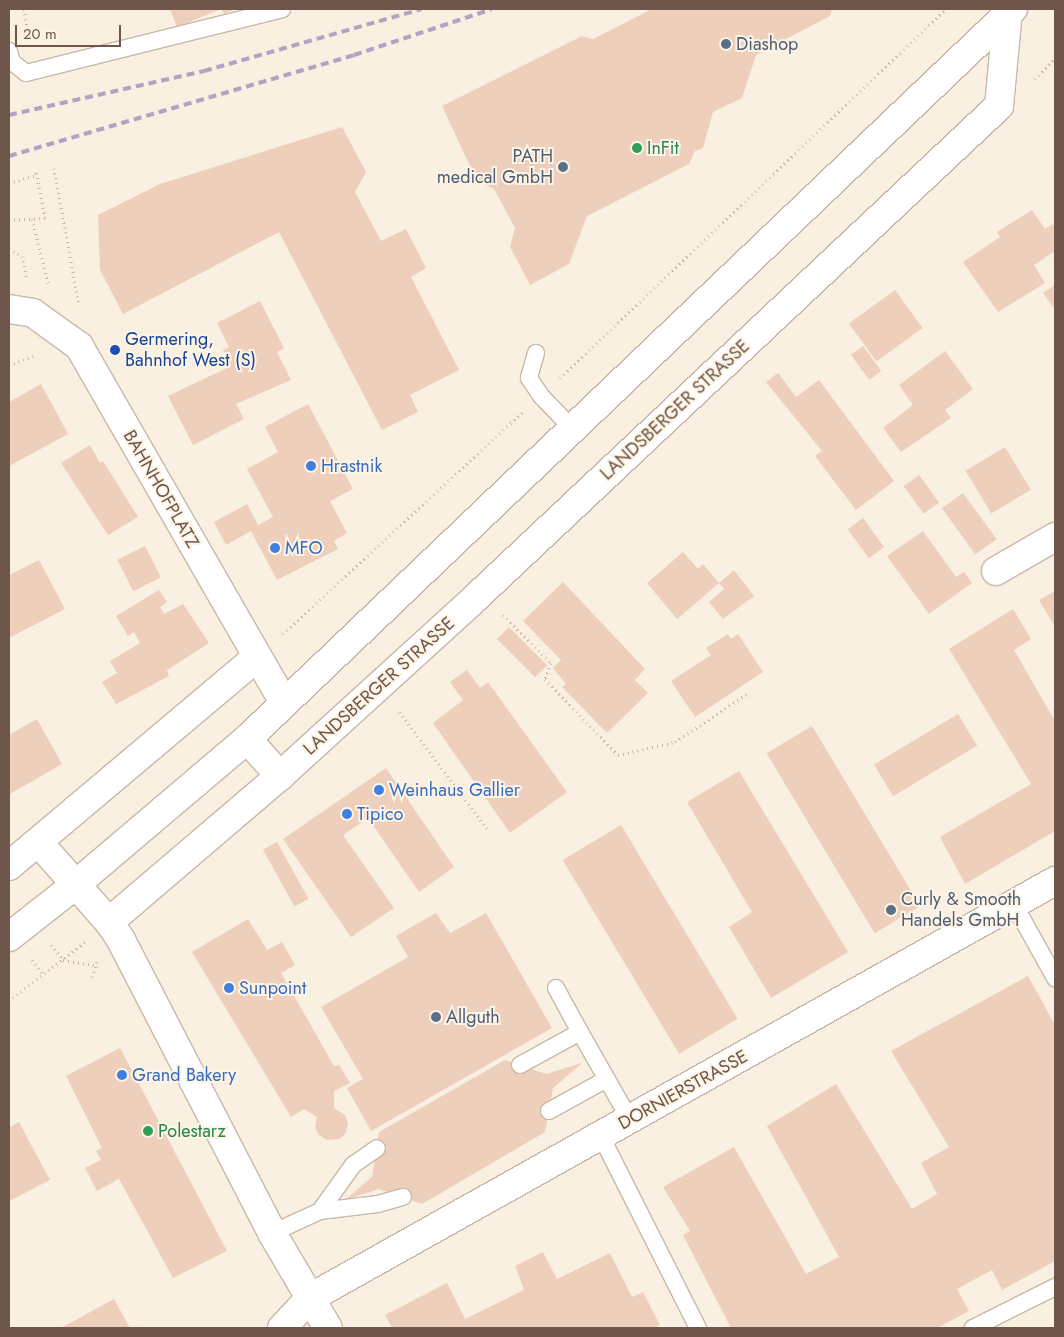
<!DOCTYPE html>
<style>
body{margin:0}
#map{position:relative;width:1064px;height:1337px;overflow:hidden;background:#faf0e1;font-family:Jost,sans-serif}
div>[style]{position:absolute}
.building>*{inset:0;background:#edcfbb;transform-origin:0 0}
.path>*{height:3px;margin-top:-1.5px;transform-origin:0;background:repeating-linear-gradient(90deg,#d1b39f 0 1px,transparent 0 5px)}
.roads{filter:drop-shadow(1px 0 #c9b8a9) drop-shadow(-1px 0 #c9b8a9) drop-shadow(0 1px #c9b8a9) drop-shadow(0 -1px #c9b8a9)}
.lane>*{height:16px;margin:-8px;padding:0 8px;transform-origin:8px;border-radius:8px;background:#fff}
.street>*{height:28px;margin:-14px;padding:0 14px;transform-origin:14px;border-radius:14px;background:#fff}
.secondary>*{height:28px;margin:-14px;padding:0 14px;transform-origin:14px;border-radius:14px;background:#fff}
.rail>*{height:4px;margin-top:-2px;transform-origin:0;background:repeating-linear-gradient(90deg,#b3a2c1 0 8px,transparent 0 13px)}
.dots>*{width:14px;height:14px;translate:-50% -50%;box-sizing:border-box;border:2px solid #fdf4e6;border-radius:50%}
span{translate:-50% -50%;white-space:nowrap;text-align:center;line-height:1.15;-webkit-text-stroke:4px #fdf4e6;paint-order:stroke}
.service-label{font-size:18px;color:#4e5e75}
.left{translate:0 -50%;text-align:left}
.right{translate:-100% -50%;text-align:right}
.leisure-label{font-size:18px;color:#27864d}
.transit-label{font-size:18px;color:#164399}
.street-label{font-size:18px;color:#6e574a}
.shop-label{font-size:18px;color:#366cbe}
.frame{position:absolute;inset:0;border:10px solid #6e574a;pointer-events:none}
.scale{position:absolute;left:15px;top:25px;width:106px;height:22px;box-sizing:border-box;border:2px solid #6e574a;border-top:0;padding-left:6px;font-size:15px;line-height:18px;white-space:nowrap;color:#6e574a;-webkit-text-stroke:4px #fdf4e6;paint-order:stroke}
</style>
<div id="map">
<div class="building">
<div style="clip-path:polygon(170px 9px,236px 9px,224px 14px,221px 9px,177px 27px)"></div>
<div style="clip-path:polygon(652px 9px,832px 9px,830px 16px,756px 55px,742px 98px,713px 112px,703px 148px,695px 151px,689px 164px,587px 216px,569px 264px,530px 285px,510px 247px,515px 228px,494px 189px,477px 181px,442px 106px,582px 36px,593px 39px)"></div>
<div style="clip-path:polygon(342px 127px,366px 172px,355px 192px,381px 241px,406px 229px,426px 268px,411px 277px,459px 370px,410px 395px,418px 412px,382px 430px,279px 232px,123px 314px,100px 270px,98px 215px,160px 184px)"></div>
<div style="clip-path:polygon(1032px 210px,1045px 229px,1053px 224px,1055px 227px,1055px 251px,1034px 265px,1045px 283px,998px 312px,963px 262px,1000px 237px,997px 232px)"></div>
<div style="clip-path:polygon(1055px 285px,1055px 305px,1053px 307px,1043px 293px)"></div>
<div style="left:895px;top:290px;width:47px;height:57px;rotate:54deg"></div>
<div style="clip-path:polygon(260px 301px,284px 348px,277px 352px,291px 380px,236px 404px,244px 419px,193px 445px,168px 396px,231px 366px,223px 350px,229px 347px,217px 323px)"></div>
<div style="left:863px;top:346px;width:31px;height:15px;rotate:54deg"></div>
<div style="clip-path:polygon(945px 351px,973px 389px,945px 410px,951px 418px,901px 452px,883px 428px,913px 405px,899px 385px)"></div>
<div style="clip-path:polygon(778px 373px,796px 397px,819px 380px,894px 481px,856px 510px,815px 456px,822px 451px,766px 382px)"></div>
<div style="clip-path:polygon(41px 384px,68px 434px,9px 466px,9px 402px)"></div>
<div style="clip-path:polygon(308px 404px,353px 489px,330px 501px,347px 533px,334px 541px,338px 549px,277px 580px,251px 531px,226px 545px,214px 522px,247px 504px,258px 525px,273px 517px,247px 469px,278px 452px,265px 427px)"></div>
<div style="clip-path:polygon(90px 445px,100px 463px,103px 461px,138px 517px,108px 535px,61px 463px)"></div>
<div style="left:1005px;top:447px;width:50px;height:46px;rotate:59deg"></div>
<div style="left:919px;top:475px;width:34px;height:19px;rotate:54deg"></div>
<div style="left:963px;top:493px;width:57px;height:26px;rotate:54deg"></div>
<div style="left:863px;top:518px;width:36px;height:19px;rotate:54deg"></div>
<div style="clip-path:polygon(923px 531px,956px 577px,964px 572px,972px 583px,929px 614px,887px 556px)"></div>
<div style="left:145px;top:546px;width:35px;height:31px;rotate:63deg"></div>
<div style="clip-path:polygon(683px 552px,698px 569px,703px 564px,719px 583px,677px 619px,647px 583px)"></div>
<div style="clip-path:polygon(39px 560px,65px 609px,9px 638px,9px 575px)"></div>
<div style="clip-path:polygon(734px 570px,754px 596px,723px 619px,709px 602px,724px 589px,719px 583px)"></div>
<div style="clip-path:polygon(563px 582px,645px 669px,635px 680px,648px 693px,607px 733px,562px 687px,566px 684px,553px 668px,561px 660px,523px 621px)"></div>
<div style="clip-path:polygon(159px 590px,167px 602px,160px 607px,164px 614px,183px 604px,209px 643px,167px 670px,169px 676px,116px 704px,102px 682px,117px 673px,110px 661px,140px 643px,134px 632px,128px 636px,116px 616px)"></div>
<div style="clip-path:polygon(1055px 591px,1055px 627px,1039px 600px)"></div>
<div style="clip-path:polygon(1013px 609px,1031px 639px,1014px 650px,1055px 721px,1055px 831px,965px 884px,940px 837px,1031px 784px,949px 649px)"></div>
<div style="left:509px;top:627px;width:54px;height:17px;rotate:45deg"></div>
<div style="clip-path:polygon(728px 634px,731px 639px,738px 634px,763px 672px,695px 717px,671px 681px,711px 655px,706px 648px)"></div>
<div style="clip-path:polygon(467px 670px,480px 688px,488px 682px,567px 792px,510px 833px,433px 723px,463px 700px,450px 682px)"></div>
<div style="left:958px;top:714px;width:37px;height:98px;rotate:59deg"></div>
<div style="clip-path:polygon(37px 719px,62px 764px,10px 794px,9px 735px)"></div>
<div style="left:812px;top:726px;width:210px;height:53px;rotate:59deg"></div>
<div style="clip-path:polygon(386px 768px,454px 867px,419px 892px,368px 818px,343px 835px,394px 908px,351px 937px,283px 839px)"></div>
<div style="clip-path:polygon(739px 771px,848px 952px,771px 998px,729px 927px,752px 912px,687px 802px)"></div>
<div style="left:621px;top:825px;width:226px;height:68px;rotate:59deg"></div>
<div style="left:277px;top:842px;width:65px;height:16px;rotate:61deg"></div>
<div style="clip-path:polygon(436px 913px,450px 933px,486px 913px,552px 1028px,371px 1131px,347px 1088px,363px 1079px,321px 1007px,408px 957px,396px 936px)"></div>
<div style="clip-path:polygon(248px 919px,267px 950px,282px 942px,295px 965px,281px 973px,334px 1066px,339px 1065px,350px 1083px,334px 1091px,334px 1108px,345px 1115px,348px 1123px,346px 1133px,339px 1139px,327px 1140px,319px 1135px,315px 1128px,317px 1117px,304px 1109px,291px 1117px,192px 952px)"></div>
<div style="clip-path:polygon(1028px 976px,1055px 1025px,1055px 1261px,1002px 1290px,992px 1270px,957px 1289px,969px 1311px,937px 1328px,731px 1328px,683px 1235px,690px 1231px,663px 1187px,734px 1147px,806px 1274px,839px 1257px,767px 1126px,836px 1084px,912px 1209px,937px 1194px,921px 1163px,949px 1147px,891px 1051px)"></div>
<div style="clip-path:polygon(120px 1048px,227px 1251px,173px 1278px,119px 1179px,97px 1191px,85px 1168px,101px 1160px,96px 1151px,102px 1148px,66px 1076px)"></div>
<div style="clip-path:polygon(505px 1060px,546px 1074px,582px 1063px,553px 1088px,545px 1132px,422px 1204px,379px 1189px,345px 1200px,372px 1177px,379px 1132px)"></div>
<div style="clip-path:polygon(19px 1122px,50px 1180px,9px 1201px,9px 1128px)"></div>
<div style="clip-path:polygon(543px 1252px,557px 1279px,610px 1253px,632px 1297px,643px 1292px,660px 1325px,653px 1328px,392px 1328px,385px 1315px,447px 1283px,465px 1319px,524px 1290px,515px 1266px)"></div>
<div style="clip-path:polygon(114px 1299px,130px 1328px,60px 1328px,70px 1323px)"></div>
</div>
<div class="path">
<div style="left:24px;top:9px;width:24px;rotate:81deg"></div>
<div style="left:1035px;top:79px;width:29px;rotate:-46deg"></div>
<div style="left:54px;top:168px;width:139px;rotate:79.7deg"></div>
<div style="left:9px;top:183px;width:29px;rotate:-16deg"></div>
<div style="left:32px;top:219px;width:69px;rotate:75.8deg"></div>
<div style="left:9px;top:220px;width:36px;rotate:-3deg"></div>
<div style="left:45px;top:218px;width:48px;rotate:-100.8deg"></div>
<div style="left:9px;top:249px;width:15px;rotate:28deg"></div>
<div style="left:22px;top:256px;width:25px;rotate:78deg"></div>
<div style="left:9px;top:365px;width:29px;rotate:-20deg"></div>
<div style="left:560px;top:378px;width:534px;rotate:-43.71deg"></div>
<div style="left:503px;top:615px;width:68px;rotate:45deg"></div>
<div style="left:551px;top:663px;width:17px;rotate:111deg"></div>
<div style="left:545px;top:679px;width:105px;rotate:46.2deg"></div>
<div style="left:618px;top:755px;width:58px;rotate:-12.8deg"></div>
<div style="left:675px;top:742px;width:87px;rotate:-33.7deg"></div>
<div style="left:283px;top:634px;width:326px;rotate:-42.8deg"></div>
<div style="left:399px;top:712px;width:146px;rotate:53.1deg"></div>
<div style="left:51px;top:945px;width:19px;rotate:51deg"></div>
<div style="left:63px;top:960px;width:35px;rotate:10deg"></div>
<div style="left:32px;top:960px;width:17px;rotate:54deg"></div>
<div style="left:92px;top:977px;width:16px;rotate:-72deg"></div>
<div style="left:9px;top:1001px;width:96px;rotate:-37.8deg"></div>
</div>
<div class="roads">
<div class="lane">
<div style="left:9px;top:51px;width:11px;rotate:75deg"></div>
<div style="left:12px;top:62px;width:18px;rotate:38deg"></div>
<div style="left:26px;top:73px;width:264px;rotate:-14deg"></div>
<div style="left:536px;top:353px;width:26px;rotate:106deg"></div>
<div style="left:529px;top:378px;width:22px;rotate:56deg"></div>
<div style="left:541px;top:396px;width:45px;rotate:45.9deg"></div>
<div style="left:1014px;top:904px;width:85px;rotate:61deg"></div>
<div style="left:556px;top:988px;width:50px;rotate:61.4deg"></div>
<div style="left:520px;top:1065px;width:68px;rotate:-28.8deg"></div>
<div style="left:580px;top:1032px;width:101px;rotate:60.4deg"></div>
<div style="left:549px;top:1111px;width:66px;rotate:-28.9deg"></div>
<div style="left:601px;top:1136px;width:215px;rotate:63.2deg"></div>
<div style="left:320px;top:1211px;width:57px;rotate:-54.3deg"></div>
<div style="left:353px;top:1165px;width:29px;rotate:-35deg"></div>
<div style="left:272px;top:1233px;width:53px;rotate:-24.6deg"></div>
<div style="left:320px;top:1211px;width:58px;rotate:-6.9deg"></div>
<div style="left:378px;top:1204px;width:26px;rotate:-16deg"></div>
<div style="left:973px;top:1328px;width:92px;rotate:-26.6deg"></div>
</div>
<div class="street">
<div style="left:9px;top:309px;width:24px;rotate:9deg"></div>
<div style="left:33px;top:313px;width:57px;rotate:35.7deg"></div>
<div style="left:79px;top:346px;width:411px;rotate:60.1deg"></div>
<div style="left:996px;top:571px;width:68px;rotate:-30deg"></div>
<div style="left:247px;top:739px;width:50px;rotate:48.3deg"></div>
<div style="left:39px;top:843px;width:106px;rotate:48.5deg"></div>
<div style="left:109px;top:922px;width:22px;rotate:56deg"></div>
<div style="left:121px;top:940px;width:330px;rotate:62.7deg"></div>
<div style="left:272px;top:1233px;width:110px;rotate:59.5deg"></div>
<div style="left:9px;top:866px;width:324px;rotate:-40.1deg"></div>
<div style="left:109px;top:922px;width:225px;rotate:-40.5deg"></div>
<div style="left:280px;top:776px;width:258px;rotate:-42.3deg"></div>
<div style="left:471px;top:602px;width:724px;rotate:-43.21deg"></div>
<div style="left:999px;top:106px;width:95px;rotate:-84.6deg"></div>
<div style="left:282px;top:1328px;width:41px;rotate:-47deg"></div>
<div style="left:310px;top:1298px;width:854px;rotate:-29.24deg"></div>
</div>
<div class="secondary">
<div style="left:9px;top:937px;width:84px;rotate:-38.2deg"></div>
<div style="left:75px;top:885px;width:226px;rotate:-40.3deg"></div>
<div style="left:247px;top:739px;width:1058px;rotate:-43.62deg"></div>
</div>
</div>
<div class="rail">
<div style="left:9px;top:115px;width:200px;rotate:-12.7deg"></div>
<div style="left:204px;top:71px;width:226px;rotate:-15.9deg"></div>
<div style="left:9px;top:156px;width:359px;rotate:-16.3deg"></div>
<div style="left:354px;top:55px;width:145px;rotate:-18.4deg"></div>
</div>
<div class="dots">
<div style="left:726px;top:44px;background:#5c6f8a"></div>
<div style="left:637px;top:148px;background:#2e9e5b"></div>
<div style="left:563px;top:167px;background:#5c6f8a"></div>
<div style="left:115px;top:350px;background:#1a4fb4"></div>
<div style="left:311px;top:466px;background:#3f7fe0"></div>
<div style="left:275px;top:548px;background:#3f7fe0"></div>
<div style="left:379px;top:790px;background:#3f7fe0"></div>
<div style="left:347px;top:814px;background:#3f7fe0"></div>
<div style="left:891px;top:910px;background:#5c6f8a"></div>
<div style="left:229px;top:988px;background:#3f7fe0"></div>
<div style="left:436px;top:1017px;background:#5c6f8a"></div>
<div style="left:122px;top:1075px;background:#3f7fe0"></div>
<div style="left:148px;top:1131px;background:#2e9e5b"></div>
</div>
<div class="service-label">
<span class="left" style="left:736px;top:44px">Diashop</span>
<span class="right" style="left:553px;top:167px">PATH<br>medical GmbH</span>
<span class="left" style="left:901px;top:910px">Curly &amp; Smooth<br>Handels GmbH</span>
<span class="left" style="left:446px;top:1017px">Allguth</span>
</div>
<div class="leisure-label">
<span class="left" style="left:647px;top:148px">InFit</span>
<span class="left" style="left:158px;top:1131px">Polestarz</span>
</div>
<div class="transit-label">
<span class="left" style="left:125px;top:350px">Germering,<br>Bahnhof West (S)</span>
</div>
<div class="street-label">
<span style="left:675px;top:410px;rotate:-43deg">LANDSBERGER STRASSE</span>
<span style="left:161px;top:489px;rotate:60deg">BAHNHOFPLATZ</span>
<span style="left:379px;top:686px;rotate:-42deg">LANDSBERGER STRASSE</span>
<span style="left:683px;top:1090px;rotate:-29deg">DORNIERSTRASSE</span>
</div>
<div class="shop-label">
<span class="left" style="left:321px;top:466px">Hrastnik</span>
<span class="left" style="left:285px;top:548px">MFO</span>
<span class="left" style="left:389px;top:790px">Weinhaus Gallier</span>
<span class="left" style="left:357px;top:814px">Tipico</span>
<span class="left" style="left:239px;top:988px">Sunpoint</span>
<span class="left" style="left:132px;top:1075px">Grand Bakery</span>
</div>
<div class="frame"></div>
<div class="scale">20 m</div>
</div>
